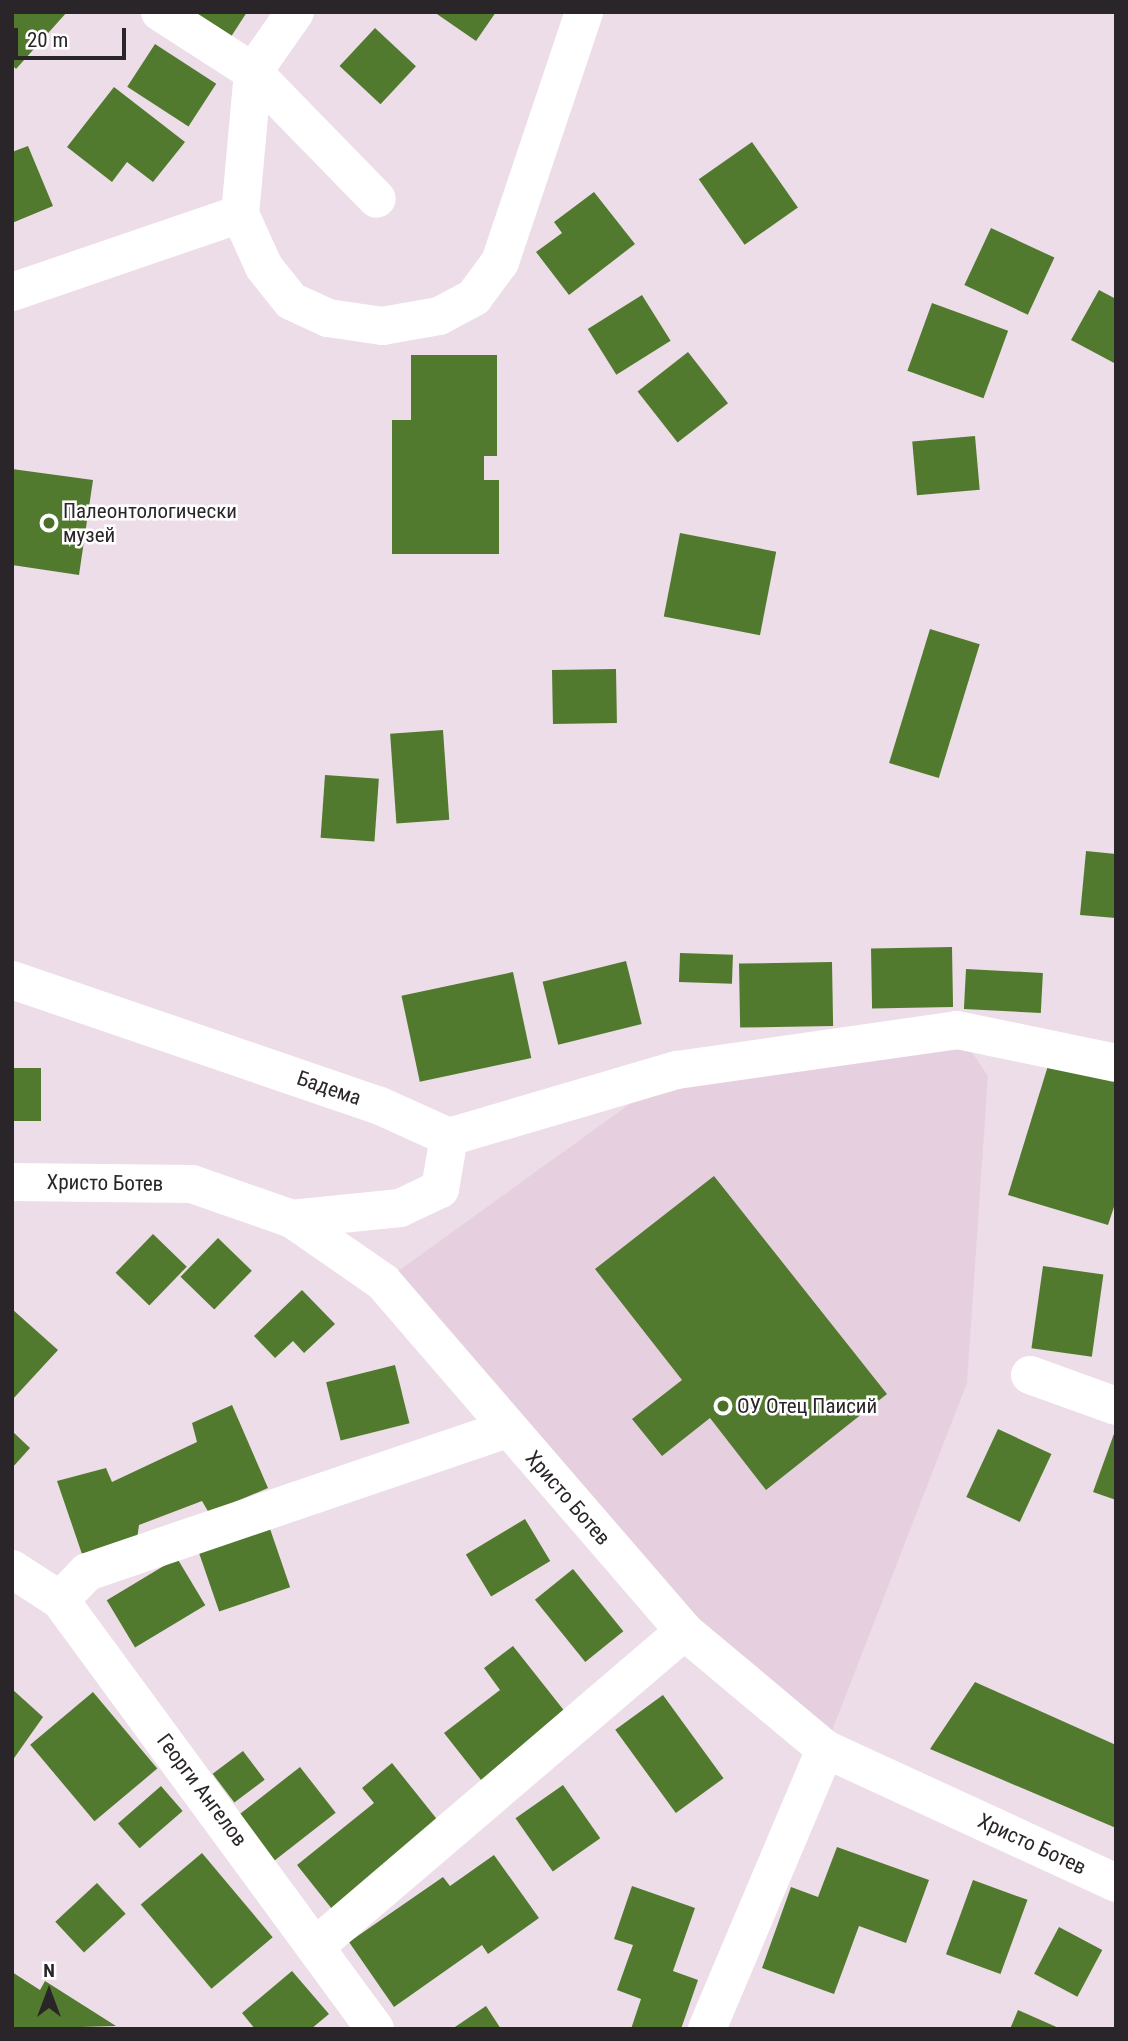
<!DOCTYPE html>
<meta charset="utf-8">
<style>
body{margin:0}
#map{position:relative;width:1128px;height:2041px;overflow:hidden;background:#eddde8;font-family:"Roboto Condensed",sans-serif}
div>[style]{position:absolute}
.built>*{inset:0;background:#e6d0df}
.building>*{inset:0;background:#527a2e;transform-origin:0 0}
.minor>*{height:38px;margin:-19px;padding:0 19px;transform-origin:19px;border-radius:19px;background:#fff}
.secondary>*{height:38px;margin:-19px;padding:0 19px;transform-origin:19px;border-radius:19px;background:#fff}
.dots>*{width:19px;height:19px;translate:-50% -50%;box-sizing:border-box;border:4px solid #fff;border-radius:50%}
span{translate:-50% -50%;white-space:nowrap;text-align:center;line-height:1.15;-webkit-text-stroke:5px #fff;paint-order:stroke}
.poi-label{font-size:21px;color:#2a2528}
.left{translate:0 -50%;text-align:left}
.street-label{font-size:21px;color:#2a2528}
.frame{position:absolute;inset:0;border:14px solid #2a2528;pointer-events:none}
.north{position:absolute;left:14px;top:1957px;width:70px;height:70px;-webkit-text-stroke:5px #fff;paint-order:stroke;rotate:0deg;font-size:19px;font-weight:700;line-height:28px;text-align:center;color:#2a2528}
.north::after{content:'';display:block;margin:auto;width:24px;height:32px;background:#2a2528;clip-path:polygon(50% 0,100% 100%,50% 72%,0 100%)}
.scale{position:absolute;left:14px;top:28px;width:112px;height:32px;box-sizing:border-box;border:4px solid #2a2528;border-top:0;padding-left:9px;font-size:21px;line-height:24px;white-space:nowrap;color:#2a2528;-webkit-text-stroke:5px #fff;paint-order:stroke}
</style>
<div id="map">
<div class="built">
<div style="clip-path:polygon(957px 1030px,988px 1076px,967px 1383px,825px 1749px,684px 1631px,383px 1282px,677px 1070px)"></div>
</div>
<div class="building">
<div style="clip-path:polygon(12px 12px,67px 12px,16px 69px,12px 65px)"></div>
<div style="clip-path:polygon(176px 12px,247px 12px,225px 46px)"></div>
<div style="clip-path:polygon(434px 12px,496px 12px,476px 41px)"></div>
<div style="left:375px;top:28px;width:56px;height:52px;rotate:43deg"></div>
<div style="left:155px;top:44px;width:73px;height:51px;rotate:33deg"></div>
<div style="clip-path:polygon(114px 87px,185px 142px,153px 182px,127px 162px,112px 182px,67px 147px)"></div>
<div style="left:752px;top:142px;width:80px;height:65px;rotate:55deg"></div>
<div style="clip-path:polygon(28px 146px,53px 206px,12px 223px,12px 152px)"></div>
<div style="clip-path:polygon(594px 192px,635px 244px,569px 295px,536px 252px,562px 233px,554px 222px)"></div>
<div style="left:991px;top:228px;width:70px;height:63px;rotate:25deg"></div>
<div style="clip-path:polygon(1099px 290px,1116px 299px,1116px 364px,1071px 340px)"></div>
<div style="left:642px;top:295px;width:54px;height:64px;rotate:58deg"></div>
<div style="left:932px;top:303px;width:81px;height:72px;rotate:20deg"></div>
<div style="left:688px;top:352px;width:65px;height:64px;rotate:52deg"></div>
<div style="clip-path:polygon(411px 355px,497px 355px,497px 456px,484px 456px,484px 480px,499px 480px,499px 554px,392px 554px,392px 420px,411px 420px)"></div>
<div style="left:975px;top:436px;width:54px;height:63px;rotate:85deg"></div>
<div style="clip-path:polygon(12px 469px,93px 480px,79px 575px,12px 565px)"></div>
<div style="left:680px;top:533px;width:98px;height:85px;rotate:11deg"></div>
<div style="left:930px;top:629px;width:52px;height:140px;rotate:17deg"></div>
<div style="left:616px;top:669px;width:54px;height:64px;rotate:89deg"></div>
<div style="left:443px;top:730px;width:90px;height:53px;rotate:86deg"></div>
<div style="left:325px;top:775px;width:54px;height:63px;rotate:4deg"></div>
<div style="clip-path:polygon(1086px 851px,1116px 854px,1116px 918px,1080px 915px)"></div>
<div style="left:952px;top:947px;width:60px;height:81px;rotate:89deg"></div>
<div style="left:680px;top:953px;width:53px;height:29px;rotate:2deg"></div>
<div style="left:626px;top:961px;width:65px;height:86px;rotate:76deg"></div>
<div style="left:832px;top:962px;width:64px;height:93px;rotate:89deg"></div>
<div style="left:966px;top:969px;width:77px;height:40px;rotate:3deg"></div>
<div style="left:513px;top:972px;width:88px;height:114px;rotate:78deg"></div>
<div style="clip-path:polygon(1051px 1056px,1116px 1076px,1116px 1201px,1108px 1225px,1008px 1195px)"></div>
<div style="left:12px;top:1068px;width:29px;height:53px"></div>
<div style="clip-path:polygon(714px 1176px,887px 1394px,766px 1490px,710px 1418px,662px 1456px,632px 1419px,682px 1380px,595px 1269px)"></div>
<div style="left:153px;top:1234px;width:47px;height:54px;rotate:44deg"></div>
<div style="left:218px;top:1238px;width:47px;height:54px;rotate:44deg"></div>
<div style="left:1043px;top:1266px;width:61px;height:83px;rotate:8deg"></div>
<div style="clip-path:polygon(302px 1290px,335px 1324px,304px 1353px,293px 1341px,275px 1358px,254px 1336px)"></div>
<div style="clip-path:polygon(12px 1309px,58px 1350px,12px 1400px)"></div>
<div style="left:395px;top:1365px;width:60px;height:71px;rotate:76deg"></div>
<div style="clip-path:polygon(232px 1405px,268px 1488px,209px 1513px,202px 1501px,139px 1525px,137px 1539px,82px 1554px,57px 1481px,106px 1468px,112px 1482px,197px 1442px,192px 1423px)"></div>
<div style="left:998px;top:1429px;width:59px;height:75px;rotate:25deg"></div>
<div style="clip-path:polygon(12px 1431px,30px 1448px,12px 1468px)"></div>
<div style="clip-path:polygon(1115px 1431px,1116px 1431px,1116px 1500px,1093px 1492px)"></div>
<div style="left:525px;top:1519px;width:49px;height:69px;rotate:59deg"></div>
<div style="left:267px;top:1520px;width:71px;height:75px;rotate:71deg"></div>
<div style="left:177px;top:1558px;width:55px;height:82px;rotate:59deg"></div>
<div style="left:573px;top:1569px;width:80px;height:49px;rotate:51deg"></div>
<div style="clip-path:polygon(513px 1646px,566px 1713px,481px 1780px,444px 1733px,500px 1690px,484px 1668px)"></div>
<div style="clip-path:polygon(975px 1682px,1116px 1745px,1116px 1828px,930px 1749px)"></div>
<div style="clip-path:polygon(12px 1689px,43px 1717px,12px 1761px)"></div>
<div style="left:93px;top:1692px;width:100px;height:82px;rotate:50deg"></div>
<div style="left:663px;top:1695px;width:103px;height:59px;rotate:54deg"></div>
<div style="left:243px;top:1751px;width:36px;height:38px;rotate:53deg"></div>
<div style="clip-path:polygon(392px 1763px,440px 1823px,332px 1909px,297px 1865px,374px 1803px,362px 1788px)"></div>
<div style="left:300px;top:1767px;width:58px;height:78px;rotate:52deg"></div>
<div style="left:563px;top:1785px;width:65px;height:58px;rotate:55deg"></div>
<div style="left:161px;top:1786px;width:33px;height:57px;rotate:49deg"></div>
<div style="clip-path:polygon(837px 1847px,929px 1880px,906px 1943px,859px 1926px,834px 1994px,762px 1968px,791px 1887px,818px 1897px)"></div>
<div style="left:202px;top:1853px;width:110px;height:80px;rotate:50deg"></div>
<div style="clip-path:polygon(494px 1855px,539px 1918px,488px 1954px,482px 1945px,394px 2007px,349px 1942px,443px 1877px,450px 1886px)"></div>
<div style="left:973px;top:1880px;width:58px;height:79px;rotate:20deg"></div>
<div style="left:97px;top:1883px;width:42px;height:57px;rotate:47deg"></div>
<div style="clip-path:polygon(632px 1886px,695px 1908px,673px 1971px,698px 1980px,681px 2029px,631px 2029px,641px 1999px,617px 1990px,633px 1945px,614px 1939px)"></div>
<div style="left:1059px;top:1927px;width:49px;height:53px;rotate:28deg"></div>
<div style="clip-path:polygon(292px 1971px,329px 2014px,311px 2029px,255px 2029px,242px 2013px)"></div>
<div style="clip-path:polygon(12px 1972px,40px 1990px,45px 1981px,116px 2026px,12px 2029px)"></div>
<div style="clip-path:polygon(486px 2006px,501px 2029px,452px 2029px)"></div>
<div style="clip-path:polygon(1018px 2010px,1061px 2029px,1010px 2029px)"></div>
</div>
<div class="minor">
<div style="left:160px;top:12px;width:111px;rotate:32.8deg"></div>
<div style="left:253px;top:72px;width:177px;rotate:45.7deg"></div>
<div style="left:295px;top:12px;width:73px;rotate:125deg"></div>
<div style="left:253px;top:72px;width:143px;rotate:95.2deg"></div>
<div style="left:240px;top:214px;width:58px;rotate:65.6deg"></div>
<div style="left:264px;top:267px;width:43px;rotate:51.5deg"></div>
<div style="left:291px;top:301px;width:41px;rotate:24.7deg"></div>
<div style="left:328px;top:318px;width:55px;rotate:8.4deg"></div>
<div style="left:382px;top:326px;width:58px;rotate:-10deg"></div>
<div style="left:439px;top:316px;width:40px;rotate:-28deg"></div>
<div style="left:474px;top:297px;width:44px;rotate:-53.4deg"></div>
<div style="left:500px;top:262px;width:264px;rotate:-71.4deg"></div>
<div style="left:12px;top:292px;width:241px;rotate:-18.9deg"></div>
<div style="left:12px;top:980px;width:387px;rotate:18.9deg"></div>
<div style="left:378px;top:1105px;width:78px;rotate:24.3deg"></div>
<div style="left:449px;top:1137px;width:53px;rotate:99.8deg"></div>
<div style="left:440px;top:1189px;width:44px;rotate:154.6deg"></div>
<div style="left:400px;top:1208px;width:109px;rotate:174.2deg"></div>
<div style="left:449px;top:1137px;width:238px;rotate:-16.4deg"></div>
<div style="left:677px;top:1070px;width:283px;rotate:-8.1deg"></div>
<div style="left:957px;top:1030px;width:162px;rotate:11.7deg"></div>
<div style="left:1030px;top:1375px;width:91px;rotate:19.8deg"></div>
<div style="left:12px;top:1569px;width:57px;rotate:32.9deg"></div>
<div style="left:60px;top:1600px;width:532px;rotate:53.71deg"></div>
<div style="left:60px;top:1600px;width:39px;rotate:-46deg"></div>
<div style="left:87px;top:1572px;width:444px;rotate:-18.8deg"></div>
<div style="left:317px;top:1945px;width:483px;rotate:-40.5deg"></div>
<div style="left:707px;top:2029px;width:304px;rotate:-67.1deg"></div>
</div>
<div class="secondary">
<div style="left:12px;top:1182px;width:180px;rotate:0.6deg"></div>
<div style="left:192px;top:1184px;width:106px;rotate:19.3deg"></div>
<div style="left:292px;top:1219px;width:111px;rotate:34.7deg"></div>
<div style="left:383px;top:1282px;width:461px;rotate:49.2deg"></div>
<div style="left:684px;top:1631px;width:184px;rotate:39.9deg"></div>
<div style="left:825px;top:1749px;width:320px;rotate:24.7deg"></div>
</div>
<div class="dots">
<div style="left:49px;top:523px;background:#4b6f29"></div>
<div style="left:723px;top:1406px;background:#4b6f29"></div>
</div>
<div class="poi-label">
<span class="left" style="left:63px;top:523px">Палеонтологически<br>музей</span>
<span class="left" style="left:737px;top:1406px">ОУ Отец Паисий</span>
</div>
<div class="street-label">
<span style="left:329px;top:1088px;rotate:19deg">Бадема</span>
<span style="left:105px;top:1183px;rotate:1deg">Христо Ботев</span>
<span style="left:568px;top:1498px;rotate:49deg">Христо Ботев</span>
<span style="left:202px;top:1790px;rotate:53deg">Георги Ангелов</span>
<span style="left:1032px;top:1844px;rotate:25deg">Христо Ботев</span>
</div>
<div class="frame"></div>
<div class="north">N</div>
<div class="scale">20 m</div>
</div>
